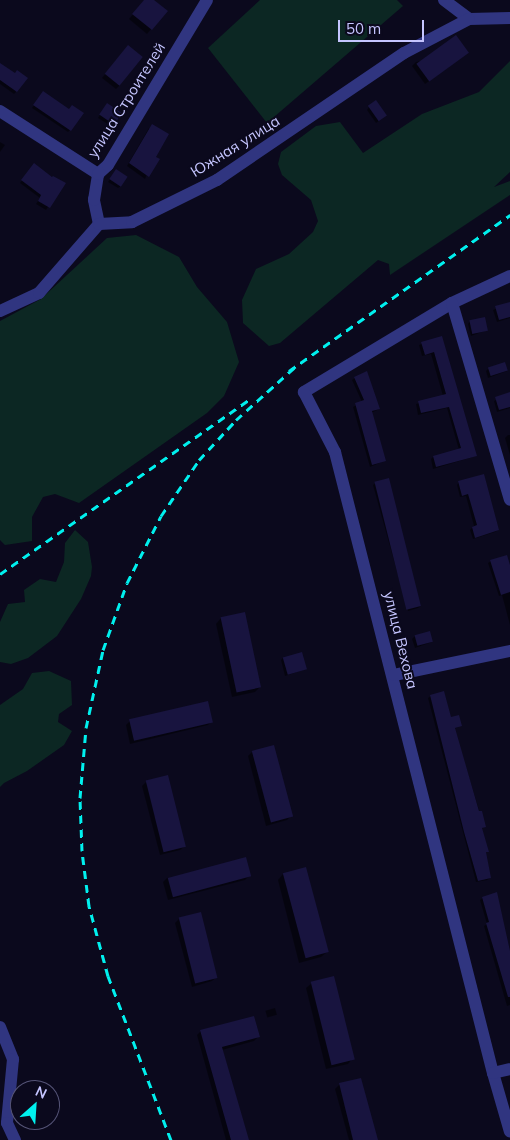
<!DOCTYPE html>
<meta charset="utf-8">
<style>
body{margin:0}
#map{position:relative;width:510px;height:1140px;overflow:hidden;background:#0b091d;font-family:Mulish,sans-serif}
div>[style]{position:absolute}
.green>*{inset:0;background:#0c2723}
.shadow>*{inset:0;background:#0007;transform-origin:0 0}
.building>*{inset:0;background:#18143f;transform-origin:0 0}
.minor>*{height:12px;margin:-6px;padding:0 6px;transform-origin:6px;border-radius:6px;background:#303580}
.rail>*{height:3px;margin-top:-1.5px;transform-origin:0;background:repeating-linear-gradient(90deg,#00f0ee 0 8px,transparent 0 14px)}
span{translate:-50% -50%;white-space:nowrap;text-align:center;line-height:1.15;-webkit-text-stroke:4px #0b091d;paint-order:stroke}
.street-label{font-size:15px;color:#c5c5ff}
.north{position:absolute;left:10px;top:1080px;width:50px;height:50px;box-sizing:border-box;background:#0b091d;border:1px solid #555477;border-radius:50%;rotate:26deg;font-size:14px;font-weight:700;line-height:20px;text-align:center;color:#c5c5ff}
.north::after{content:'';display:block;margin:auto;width:18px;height:22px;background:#00f0ee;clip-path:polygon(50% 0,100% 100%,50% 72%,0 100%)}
.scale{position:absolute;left:338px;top:20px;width:86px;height:22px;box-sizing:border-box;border:2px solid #c5c5ff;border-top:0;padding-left:6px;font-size:15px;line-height:18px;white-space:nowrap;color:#c5c5ff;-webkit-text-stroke:4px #0b091d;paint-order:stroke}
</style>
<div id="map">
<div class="green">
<div style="clip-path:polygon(260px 0,397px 0,403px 6px,267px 123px,208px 48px)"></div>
<div style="clip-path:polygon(510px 61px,510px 172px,494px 187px,510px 181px,510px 195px,390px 275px,389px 264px,378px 260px,280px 343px,269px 346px,243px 323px,242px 300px,256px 269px,289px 254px,313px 232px,318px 221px,311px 200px,282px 175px,278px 164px,281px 152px,316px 126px,340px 122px,363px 153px,422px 114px,479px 92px)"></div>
<div style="clip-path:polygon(136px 235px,179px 257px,197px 287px,227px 322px,239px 362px,224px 396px,207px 413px,79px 503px,55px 494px,43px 497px,32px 517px,32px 541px,5px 545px,0 540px,0 321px,41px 299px,107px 238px)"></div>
<div style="clip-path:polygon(75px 530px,88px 542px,92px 567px,91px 576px,81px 599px,57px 636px,28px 658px,11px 664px,0 662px,0 622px,8px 604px,25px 602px,24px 590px,40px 579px,56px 582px,64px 562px,65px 543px)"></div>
<div style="clip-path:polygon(49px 671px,71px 681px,72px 705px,59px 714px,58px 722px,72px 731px,64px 745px,27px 771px,4px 783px,0 787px,0 705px,23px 689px,32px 673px)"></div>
</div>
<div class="shadow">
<div style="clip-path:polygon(145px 0,152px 0,166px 11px,147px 34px,129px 19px)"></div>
<div style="clip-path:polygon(124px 51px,120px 85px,116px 89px,102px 78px)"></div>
<div style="clip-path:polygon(468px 53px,425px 84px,412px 66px,416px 62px)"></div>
<div style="clip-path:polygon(0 65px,16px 92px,14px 94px,0 84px)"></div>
<div style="clip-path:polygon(41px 95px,70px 130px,68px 132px,32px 108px)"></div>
<div style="clip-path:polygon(105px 107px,113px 124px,111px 126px,98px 118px)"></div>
<div style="clip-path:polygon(369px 107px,383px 118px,376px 123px,367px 110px)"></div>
<div style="clip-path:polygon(149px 128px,154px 157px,145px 179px,127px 166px)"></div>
<div style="clip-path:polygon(0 142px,5px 145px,0 152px)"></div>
<div style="clip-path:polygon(32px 167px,64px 183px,46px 210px,36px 204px,40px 198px,20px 183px)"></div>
<div style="clip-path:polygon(114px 174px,121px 186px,118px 188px,108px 182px)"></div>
<div style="clip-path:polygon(510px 303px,510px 318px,497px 322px,493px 310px)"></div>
<div style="clip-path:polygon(470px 321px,487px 330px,471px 336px,468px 324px)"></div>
<div style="clip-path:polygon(441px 337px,476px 456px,433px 469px,431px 459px,433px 457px,459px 450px,447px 408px,418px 415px,416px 404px,443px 396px,431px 354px,422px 356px,419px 345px)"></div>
<div style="clip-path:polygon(488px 369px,507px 371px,488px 378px,486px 371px)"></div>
<div style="clip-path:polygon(355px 378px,379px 409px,371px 413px,384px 461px,370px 467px,353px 407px,362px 402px,352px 380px)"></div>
<div style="clip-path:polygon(510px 394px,510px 408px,497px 412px,494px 401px)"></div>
<div style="clip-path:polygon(508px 435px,510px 435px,510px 455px,505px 438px)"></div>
<div style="clip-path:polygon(459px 482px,498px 530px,495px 532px,473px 539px,470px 530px,474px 526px,466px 496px,460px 497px,457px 485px)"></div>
<div style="clip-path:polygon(376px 483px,421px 606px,418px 608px,408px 611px,373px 485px)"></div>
<div style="clip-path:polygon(491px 561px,510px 571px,510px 625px,502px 595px,499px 596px,488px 563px)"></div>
<div style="clip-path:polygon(244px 613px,260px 687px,255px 692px,232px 697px,216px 624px,221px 618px)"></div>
<div style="clip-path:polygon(415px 636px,432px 642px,415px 648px,412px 639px)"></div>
<div style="clip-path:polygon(283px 658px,306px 669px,285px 676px,281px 660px)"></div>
<div style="clip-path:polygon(431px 696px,450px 719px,460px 726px,454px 729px,484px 826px,481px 830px,487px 851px,485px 853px,490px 878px,487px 880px,476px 882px,428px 698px)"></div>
<div style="clip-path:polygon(130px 721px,212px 721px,208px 725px,130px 744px,126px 725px)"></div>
<div style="clip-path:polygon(273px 747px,291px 816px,287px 820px,266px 826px,248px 756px,252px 752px)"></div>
<div style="clip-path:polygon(146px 782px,185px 846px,180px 850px,160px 855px,142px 786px)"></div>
<div style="clip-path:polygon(283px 874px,327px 952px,321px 957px,299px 963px,278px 880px)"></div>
<div style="clip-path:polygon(249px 876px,245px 880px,168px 900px,163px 882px,167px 878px)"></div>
<div style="clip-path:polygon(483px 898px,510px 954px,510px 1005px,507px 1006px,484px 926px,487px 924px,480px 900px)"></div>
<div style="clip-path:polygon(179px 919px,216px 977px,212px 981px,192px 987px,175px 923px)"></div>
<div style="clip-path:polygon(312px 983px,353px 1058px,348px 1064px,326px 1069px,306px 988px)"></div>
<div style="left:275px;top:1008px;width:7px;height:10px;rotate:74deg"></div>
<div style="clip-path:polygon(201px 1031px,258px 1037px,254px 1041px,222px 1050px,247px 1140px,226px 1140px,197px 1035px)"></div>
<div style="clip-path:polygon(360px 1079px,376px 1140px,349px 1140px,335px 1089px,339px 1085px)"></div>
</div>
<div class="building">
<div style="clip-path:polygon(144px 0,154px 0,168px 11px,152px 30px,132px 14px)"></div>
<div style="left:456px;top:35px;width:22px;height:49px;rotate:54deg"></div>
<div style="left:128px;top:45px;width:19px;height:37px;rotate:39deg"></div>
<div style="clip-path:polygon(0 63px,15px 73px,17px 70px,28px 78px,17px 92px,0 80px)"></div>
<div style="clip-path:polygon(43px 91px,69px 109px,72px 105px,84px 113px,71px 131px,33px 105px)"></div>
<div style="left:376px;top:100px;width:19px;height:10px;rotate:55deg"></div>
<div style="left:107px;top:103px;width:18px;height:14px;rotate:34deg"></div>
<div style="clip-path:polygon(152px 124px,169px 134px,156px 157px,160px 159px,149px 177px,129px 163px)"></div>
<div style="clip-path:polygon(34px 163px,52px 177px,53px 176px,66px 183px,50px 208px,38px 201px,41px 195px,21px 180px)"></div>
<div style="left:116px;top:169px;width:14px;height:12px;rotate:34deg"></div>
<div style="clip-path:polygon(510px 302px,510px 317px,499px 320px,495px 306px)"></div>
<div style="left:485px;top:317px;width:14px;height:16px;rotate:78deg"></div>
<div style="clip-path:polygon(442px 336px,477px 456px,436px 467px,433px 456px,461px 448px,449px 407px,421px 413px,418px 401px,446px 394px,434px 352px,425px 355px,421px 342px)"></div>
<div style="left:505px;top:362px;width:9px;height:18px;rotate:72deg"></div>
<div style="clip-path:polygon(367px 371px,380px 409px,372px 411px,386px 461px,372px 465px,355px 403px,364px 400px,354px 377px)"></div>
<div style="clip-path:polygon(510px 392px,510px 407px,499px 410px,495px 397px)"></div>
<div style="clip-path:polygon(484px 474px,499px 530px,475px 538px,472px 527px,477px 525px,468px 494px,462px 496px,458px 481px)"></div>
<div style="left:389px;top:478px;width:132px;height:15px;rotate:76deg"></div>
<div style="clip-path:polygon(507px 555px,510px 565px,510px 592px,501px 595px,490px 560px)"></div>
<div style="left:245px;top:612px;width:77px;height:25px;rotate:78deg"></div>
<div style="left:430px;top:631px;width:11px;height:16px;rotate:75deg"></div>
<div style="left:302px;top:652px;width:18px;height:20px;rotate:74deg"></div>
<div style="clip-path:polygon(444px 691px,451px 717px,459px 715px,462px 726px,455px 728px,479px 811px,482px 811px,486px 827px,482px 828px,489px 852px,486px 852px,491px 878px,478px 881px,464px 832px,430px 695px)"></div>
<div style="left:208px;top:701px;width:22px;height:81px;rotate:77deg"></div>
<div style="left:274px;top:745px;width:74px;height:23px;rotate:75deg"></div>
<div style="left:168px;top:775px;width:74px;height:23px;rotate:76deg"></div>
<div style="left:246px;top:857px;width:20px;height:81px;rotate:75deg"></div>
<div style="left:306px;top:867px;width:88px;height:24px;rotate:75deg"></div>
<div style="clip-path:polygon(497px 892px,510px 951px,510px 997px,508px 997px,486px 923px,489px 922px,482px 897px)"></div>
<div style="left:201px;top:912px;width:68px;height:23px;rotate:76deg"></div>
<div style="left:334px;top:976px;width:86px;height:24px;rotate:76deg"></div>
<div style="clip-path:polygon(254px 1016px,260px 1037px,222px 1047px,249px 1140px,231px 1140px,200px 1030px)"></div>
<div style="clip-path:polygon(361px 1078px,378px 1140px,353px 1140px,339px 1083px)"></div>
</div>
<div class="minor">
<div style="left:444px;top:0;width:31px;rotate:37deg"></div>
<div style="left:469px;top:19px;width:41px;rotate:-1.4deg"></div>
<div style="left:0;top:111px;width:117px;rotate:32.7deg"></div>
<div style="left:99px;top:224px;width:25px;rotate:-102deg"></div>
<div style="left:94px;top:200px;width:26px;rotate:-81deg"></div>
<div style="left:98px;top:174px;width:13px;rotate:-42deg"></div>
<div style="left:108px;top:165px;width:192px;rotate:-59deg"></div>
<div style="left:510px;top:276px;width:64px;rotate:155deg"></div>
<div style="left:452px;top:303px;width:173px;rotate:149deg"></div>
<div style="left:304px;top:392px;width:68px;rotate:62.7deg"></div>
<div style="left:335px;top:452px;width:641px;rotate:75.73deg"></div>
<div style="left:493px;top:1073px;width:61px;rotate:73.9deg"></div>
<div style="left:452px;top:303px;width:205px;rotate:73.6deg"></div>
<div style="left:0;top:311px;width:43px;rotate:-24.8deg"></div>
<div style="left:39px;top:293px;width:91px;rotate:-49deg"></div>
<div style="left:99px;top:224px;width:33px;rotate:-3deg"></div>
<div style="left:132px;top:222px;width:95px;rotate:-26.3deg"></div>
<div style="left:217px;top:180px;width:226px;rotate:-34.2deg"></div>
<div style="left:404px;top:53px;width:73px;rotate:-27.6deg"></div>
<div style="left:394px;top:675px;width:118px;rotate:-11.7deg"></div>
<div style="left:0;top:1027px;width:35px;rotate:68deg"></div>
<div style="left:13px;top:1059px;width:64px;rotate:95.4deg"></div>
<div style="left:7px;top:1123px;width:19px;rotate:65deg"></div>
<div style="left:493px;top:1073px;width:17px;rotate:-13deg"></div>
</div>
<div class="rail">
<div style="left:289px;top:371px;width:271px;rotate:-35.2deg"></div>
<div style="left:0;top:574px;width:307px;rotate:-35deg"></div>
<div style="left:171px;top:1140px;width:176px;rotate:-111deg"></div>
<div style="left:108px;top:976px;width:73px;rotate:-105.2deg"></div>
<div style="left:89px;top:906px;width:55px;rotate:-97.3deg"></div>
<div style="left:82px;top:851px;width:53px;rotate:-92.2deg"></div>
<div style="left:80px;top:798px;width:70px;rotate:-85.1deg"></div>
<div style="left:86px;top:728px;width:80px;rotate:-77.7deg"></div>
<div style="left:103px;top:650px;width:71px;rotate:-70.3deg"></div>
<div style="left:127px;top:583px;width:75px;rotate:-63.1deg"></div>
<div style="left:161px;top:516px;width:68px;rotate:-55.8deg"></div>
<div style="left:199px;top:460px;width:54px;rotate:-47.2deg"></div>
<div style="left:236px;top:420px;width:79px;rotate:-41.9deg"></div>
</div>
<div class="street-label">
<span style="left:126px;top:100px;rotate:-58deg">улица Строителей</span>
<span style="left:235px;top:146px;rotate:-32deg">Южная улица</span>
<span style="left:401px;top:640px;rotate:76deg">улица Вехова</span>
</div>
<div class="north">N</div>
<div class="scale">50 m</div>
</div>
